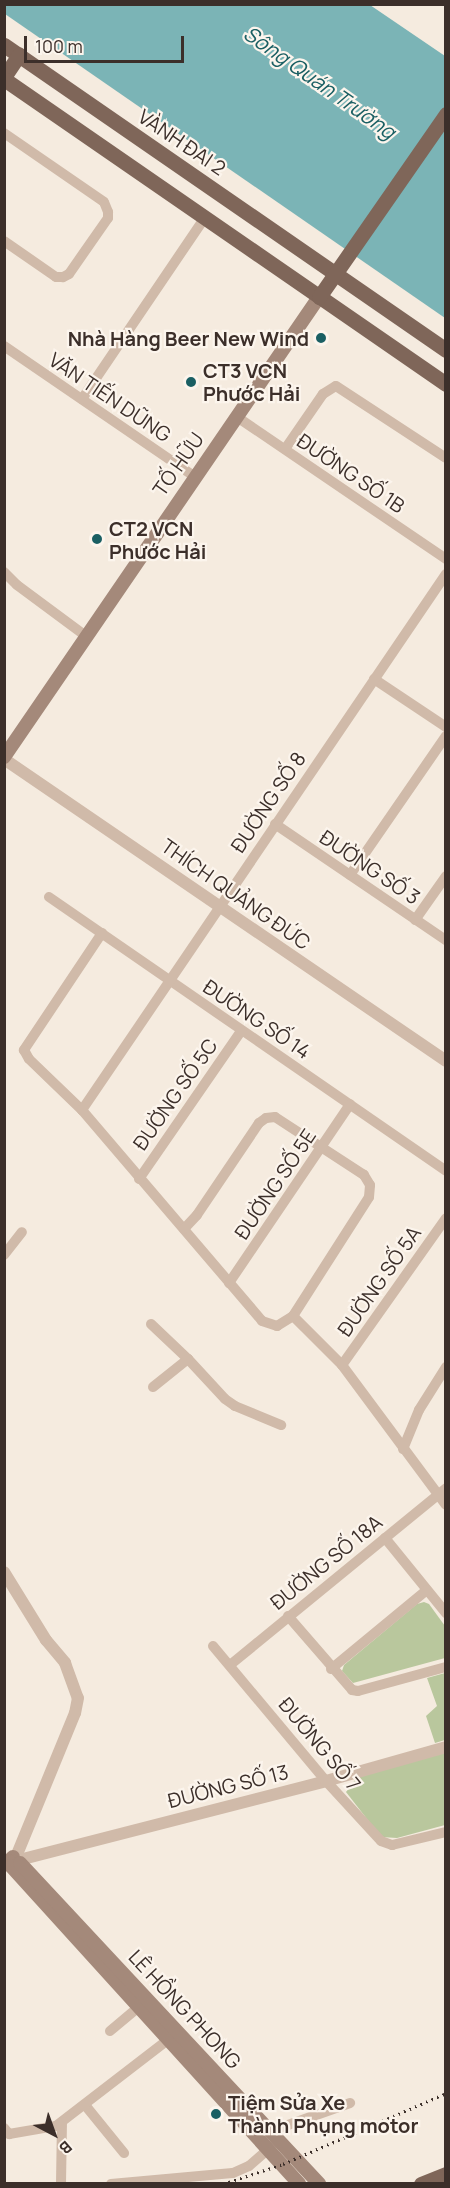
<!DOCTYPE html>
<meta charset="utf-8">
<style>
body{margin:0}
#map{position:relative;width:450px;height:2188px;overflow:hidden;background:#f5ebdf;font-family:Manrope,sans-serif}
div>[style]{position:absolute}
.green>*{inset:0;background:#b9c79d}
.water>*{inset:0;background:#7bb4b6}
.minor>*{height:10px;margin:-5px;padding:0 5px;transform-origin:5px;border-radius:5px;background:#d0baa9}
.tertiary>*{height:12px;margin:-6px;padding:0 6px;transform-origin:6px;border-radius:6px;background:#d0baa9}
.secondary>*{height:14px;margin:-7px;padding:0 7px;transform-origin:7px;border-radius:7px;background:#a4897a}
.primary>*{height:15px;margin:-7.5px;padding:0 7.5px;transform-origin:7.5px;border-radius:7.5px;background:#7f6659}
.rail>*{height:3px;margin-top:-1.5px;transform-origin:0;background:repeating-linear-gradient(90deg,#3c2f2a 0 1.5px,transparent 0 6px)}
.dots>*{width:16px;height:16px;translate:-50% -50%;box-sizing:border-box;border:3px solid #fcf5ed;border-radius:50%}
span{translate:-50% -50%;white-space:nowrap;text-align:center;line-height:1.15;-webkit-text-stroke:4.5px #fcf5ed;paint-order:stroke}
.street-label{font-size:20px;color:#3c2f2a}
.poi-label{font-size:20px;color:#3c2f2a;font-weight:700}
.right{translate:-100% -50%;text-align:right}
.left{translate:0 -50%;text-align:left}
.water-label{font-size:21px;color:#1a5f63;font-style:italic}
.frame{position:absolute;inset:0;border:6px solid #3c2f2a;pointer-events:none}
.north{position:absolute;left:24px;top:2104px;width:60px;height:60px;-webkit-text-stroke:4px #fcf5ed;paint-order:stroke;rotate:139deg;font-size:16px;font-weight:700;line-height:24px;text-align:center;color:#3c2f2a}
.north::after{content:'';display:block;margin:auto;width:21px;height:27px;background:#3c2f2a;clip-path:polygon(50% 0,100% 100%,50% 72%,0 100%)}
.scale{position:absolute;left:24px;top:36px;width:160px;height:27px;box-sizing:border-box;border:3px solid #3c2f2a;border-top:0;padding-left:8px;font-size:18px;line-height:21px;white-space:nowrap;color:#3c2f2a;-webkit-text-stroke:4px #fcf5ed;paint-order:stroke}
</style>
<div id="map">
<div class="green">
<div style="clip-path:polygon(424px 1602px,429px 1604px,445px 1626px,445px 1658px,353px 1683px,342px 1671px,344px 1665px,417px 1604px)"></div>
<div style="clip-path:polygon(445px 1673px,445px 1740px,435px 1743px,426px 1716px,437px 1706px,427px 1678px)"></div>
<div style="clip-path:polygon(445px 1750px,445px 1825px,397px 1838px,381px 1837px,346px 1792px,358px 1776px)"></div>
</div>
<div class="water">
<div style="clip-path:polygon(5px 4px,370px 5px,445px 56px,445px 318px,5px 14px)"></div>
</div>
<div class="minor">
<div style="left:4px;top:133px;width:121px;rotate:34.6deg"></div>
<div style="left:104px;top:202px;width:11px;rotate:68deg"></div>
<div style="left:108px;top:212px;width:6px;rotate:90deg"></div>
<div style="left:108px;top:218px;width:68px;rotate:124.9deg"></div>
<div style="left:69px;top:274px;width:7px;rotate:153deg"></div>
<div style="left:63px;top:277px;width:7px;rotate:180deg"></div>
<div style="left:56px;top:277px;width:63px;rotate:-145.3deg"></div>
<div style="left:4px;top:346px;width:232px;rotate:34.4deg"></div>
<div style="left:82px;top:399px;width:220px;rotate:-55.9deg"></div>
<div style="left:237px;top:417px;width:253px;rotate:34.2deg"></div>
<div style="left:285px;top:449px;width:67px;rotate:-55.4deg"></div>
<div style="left:323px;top:394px;width:15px;rotate:-32deg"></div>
<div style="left:336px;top:386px;width:131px;rotate:33.2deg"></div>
<div style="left:4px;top:572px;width:18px;rotate:45deg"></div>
<div style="left:17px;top:585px;width:86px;rotate:36.5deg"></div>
<div style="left:374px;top:679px;width:87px;rotate:33.7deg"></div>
<div style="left:275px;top:824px;width:207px;rotate:34.2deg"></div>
<div style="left:350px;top:875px;width:169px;rotate:-55.4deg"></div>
<div style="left:49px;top:897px;width:482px;rotate:34.6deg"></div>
<div style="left:415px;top:920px;width:54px;rotate:-54.8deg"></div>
<div style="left:102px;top:933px;width:141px;rotate:123.7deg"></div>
<div style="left:24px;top:1050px;width:10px;rotate:61deg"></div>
<div style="left:29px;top:1059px;width:74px;rotate:43.9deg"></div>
<div style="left:82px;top:1110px;width:277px;rotate:49.5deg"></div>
<div style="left:262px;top:1321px;width:16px;rotate:18deg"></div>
<div style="left:277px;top:1326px;width:19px;rotate:-32deg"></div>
<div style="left:293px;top:1316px;width:141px;rotate:-57.4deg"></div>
<div style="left:369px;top:1197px;width:12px;rotate:-85deg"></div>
<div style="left:370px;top:1185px;width:12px;rotate:-121deg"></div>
<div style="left:364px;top:1175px;width:106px;rotate:-146.9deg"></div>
<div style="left:275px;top:1117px;width:9px;rotate:174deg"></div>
<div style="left:266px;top:1118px;width:9px;rotate:144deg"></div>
<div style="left:259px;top:1123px;width:111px;rotate:124deg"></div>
<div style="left:197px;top:1215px;width:19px;rotate:133deg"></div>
<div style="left:82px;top:1110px;width:648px;rotate:-55.82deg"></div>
<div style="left:139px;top:1179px;width:180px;rotate:-55.4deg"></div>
<div style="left:4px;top:1255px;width:29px;rotate:-52deg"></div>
<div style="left:229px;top:1283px;width:216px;rotate:-55.9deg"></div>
<div style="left:293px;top:1316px;width:69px;rotate:45deg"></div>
<div style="left:342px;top:1365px;width:174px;rotate:53.4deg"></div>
<div style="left:151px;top:1324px;width:51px;rotate:43.4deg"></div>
<div style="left:188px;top:1359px;width:54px;rotate:47.2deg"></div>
<div style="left:225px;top:1399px;width:12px;rotate:35deg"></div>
<div style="left:235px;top:1406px;width:50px;rotate:22.4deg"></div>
<div style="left:342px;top:1365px;width:180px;rotate:-54.7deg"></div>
<div style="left:153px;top:1387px;width:45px;rotate:-38.7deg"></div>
<div style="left:403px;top:1449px;width:42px;rotate:-67.7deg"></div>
<div style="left:419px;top:1410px;width:51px;rotate:-57.9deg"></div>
<div style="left:385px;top:1538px;width:97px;rotate:50.9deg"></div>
<div style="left:288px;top:1616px;width:98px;rotate:49.1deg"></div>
<div style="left:352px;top:1690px;width:6px;rotate:9deg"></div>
<div style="left:358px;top:1691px;width:91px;rotate:-15.3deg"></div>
<div style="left:213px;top:1646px;width:176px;rotate:50.1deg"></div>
<div style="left:326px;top:1781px;width:81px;rotate:47.5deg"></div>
<div style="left:381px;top:1841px;width:12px;rotate:20deg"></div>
<div style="left:392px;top:1845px;width:56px;rotate:-13.5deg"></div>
<div style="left:230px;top:1665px;width:279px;rotate:-39.3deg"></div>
<div style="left:331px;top:1669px;width:124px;rotate:-39.5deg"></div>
<div style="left:110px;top:2031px;width:38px;rotate:-40deg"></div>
<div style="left:85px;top:2105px;width:62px;rotate:50.9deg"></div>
<div style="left:4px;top:2128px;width:8px;rotate:50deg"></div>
<div style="left:9px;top:2134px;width:48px;rotate:-9.7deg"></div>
<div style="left:56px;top:2126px;width:143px;rotate:-37.6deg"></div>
<div style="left:271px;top:2131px;width:84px;rotate:-19.5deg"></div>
<div style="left:61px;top:2184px;width:62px;rotate:-89.1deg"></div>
<div style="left:111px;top:2184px;width:122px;rotate:-5.2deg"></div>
<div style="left:233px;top:2173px;width:17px;rotate:-24deg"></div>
<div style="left:249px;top:2166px;width:30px;rotate:-41deg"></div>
</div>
<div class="tertiary">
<div style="left:4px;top:759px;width:535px;rotate:34.34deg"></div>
<div style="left:4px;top:1572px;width:80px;rotate:58.3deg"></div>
<div style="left:46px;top:1640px;width:30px;rotate:50deg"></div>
<div style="left:65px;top:1663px;width:37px;rotate:70deg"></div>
<div style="left:78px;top:1698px;width:15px;rotate:101deg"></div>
<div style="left:75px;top:1713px;width:156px;rotate:112.3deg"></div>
<div style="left:19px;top:1860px;width:317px;rotate:-14.4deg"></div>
<div style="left:326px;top:1781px;width:125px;rotate:-15.8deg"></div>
</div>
<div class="secondary">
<div style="left:4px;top:757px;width:558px;rotate:-55.6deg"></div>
<div style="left:13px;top:1857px;width:6px;rotate:135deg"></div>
<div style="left:9px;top:1861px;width:5px;rotate:68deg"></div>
<div style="left:11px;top:1866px;width:429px;rotate:47.8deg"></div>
<div style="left:20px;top:1863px;width:439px;rotate:47deg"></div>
</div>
<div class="primary">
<div style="left:4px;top:45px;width:537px;rotate:34.61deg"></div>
<div style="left:4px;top:77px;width:27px;rotate:-56deg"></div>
<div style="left:4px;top:79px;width:537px;rotate:34.61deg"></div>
<div style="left:319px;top:297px;width:223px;rotate:-55.2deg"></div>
<div style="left:421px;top:2184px;width:27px;rotate:-22deg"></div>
</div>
<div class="rail">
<div style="left:223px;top:2184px;width:63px;rotate:-18.4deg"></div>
<div style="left:283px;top:2164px;width:178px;rotate:-23.5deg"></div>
</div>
<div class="dots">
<div style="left:321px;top:338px;background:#1a5f63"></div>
<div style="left:191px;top:382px;background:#1a5f63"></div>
<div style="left:97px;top:539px;background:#1a5f63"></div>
<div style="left:216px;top:2114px;background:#1a5f63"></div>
</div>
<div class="street-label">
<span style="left:182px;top:142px;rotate:34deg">VÀNH ĐAI 2</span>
<span style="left:110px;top:397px;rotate:34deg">VĂN TIẾN DŨNG</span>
<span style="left:178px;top:464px;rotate:-55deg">TỐ HỮU</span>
<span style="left:351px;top:473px;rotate:34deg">ĐƯỜNG SỐ 1B</span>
<span style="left:268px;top:802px;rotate:-56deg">ĐƯỜNG SỐ 8</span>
<span style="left:370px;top:867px;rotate:34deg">ĐƯỜNG SỐ 3</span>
<span style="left:236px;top:894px;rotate:35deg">THÍCH QUẢNG ĐỨC</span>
<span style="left:257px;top:1019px;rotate:34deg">ĐƯỜNG SỐ 14</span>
<span style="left:175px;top:1094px;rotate:-55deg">ĐƯỜNG SỐ 5C</span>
<span style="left:275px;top:1184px;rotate:-56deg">ĐƯỜNG SỐ 5E</span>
<span style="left:379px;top:1281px;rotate:-55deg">ĐƯỜNG SỐ 5A</span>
<span style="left:326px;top:1562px;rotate:-39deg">ĐƯỜNG SỐ 18A</span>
<span style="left:320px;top:1744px;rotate:50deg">ĐƯỜNG SỐ 7</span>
<span style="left:228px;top:1786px;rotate:-14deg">ĐƯỜNG SỐ 13</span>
<span style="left:185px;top:2009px;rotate:47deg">LÊ HỒNG PHONG</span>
</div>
<div class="poi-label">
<span class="right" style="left:309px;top:338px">Nhà Hàng Beer New Wind</span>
<span class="left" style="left:203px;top:382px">CT3 VCN<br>Phước Hải</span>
<span class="left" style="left:109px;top:540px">CT2 VCN<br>Phước Hải</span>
<span class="left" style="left:228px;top:2114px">Tiệm Sửa Xe<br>Thành Phụng motor</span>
</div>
<div class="water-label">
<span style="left:320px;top:82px;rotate:35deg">Sông Quán Trường</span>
</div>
<div class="frame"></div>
<div class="north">B</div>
<div class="scale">100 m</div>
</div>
